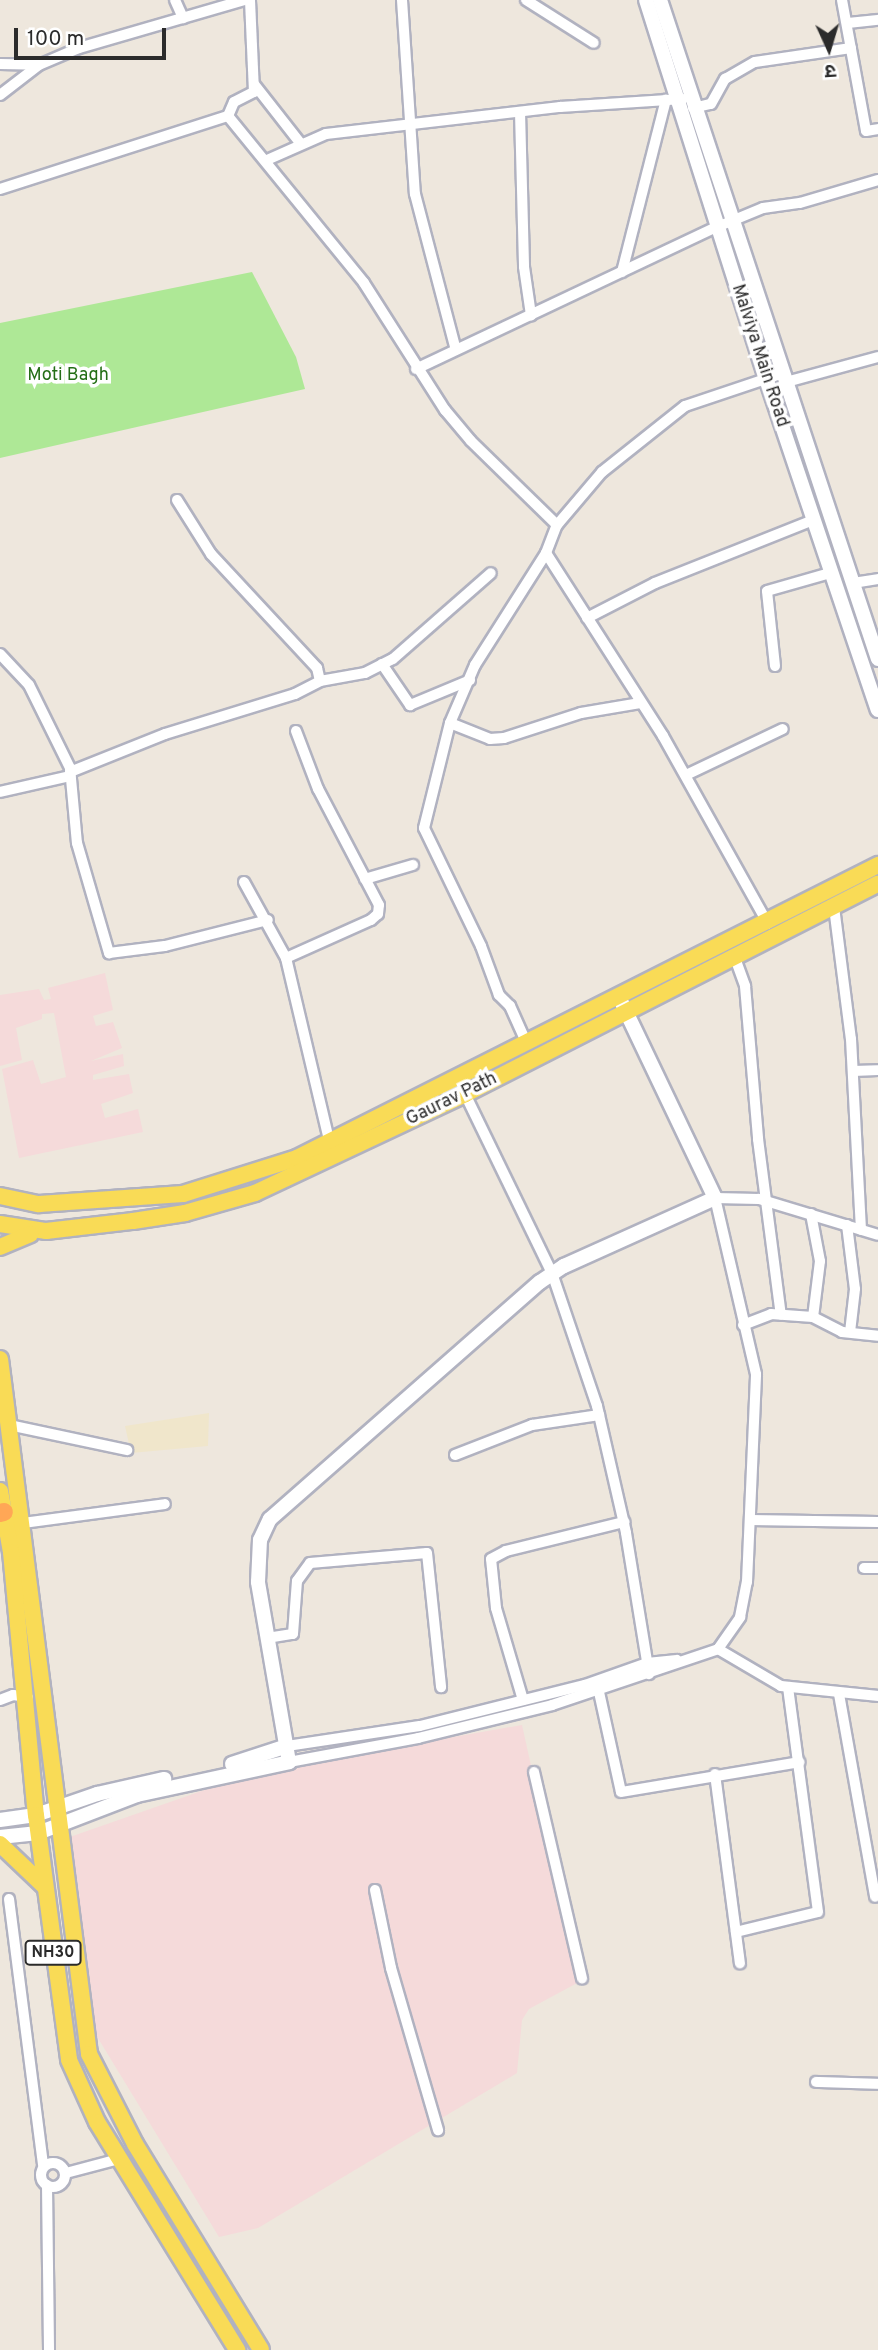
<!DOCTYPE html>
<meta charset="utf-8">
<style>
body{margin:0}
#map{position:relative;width:878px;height:2350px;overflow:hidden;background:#eee7dd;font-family:Overpass,"Noto Sans Devanagari",sans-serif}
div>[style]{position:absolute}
.education>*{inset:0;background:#f0e6cb}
.medical>*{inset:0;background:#f5dada}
.green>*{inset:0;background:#aee896}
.roads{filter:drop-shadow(2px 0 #b1b2c0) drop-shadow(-2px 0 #b1b2c0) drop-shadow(0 2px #b1b2c0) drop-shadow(0 -2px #b1b2c0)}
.street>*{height:10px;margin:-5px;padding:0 5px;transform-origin:5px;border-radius:5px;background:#fff}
.street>.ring{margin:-5px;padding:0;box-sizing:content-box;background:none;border:10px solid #fff;border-radius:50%}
.secondary>*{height:14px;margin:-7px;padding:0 7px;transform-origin:7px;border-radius:7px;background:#fff}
.primary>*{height:16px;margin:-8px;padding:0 8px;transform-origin:8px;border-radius:8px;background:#f9db56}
.highway>*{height:18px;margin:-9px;padding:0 9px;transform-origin:9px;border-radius:9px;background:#ffa756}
span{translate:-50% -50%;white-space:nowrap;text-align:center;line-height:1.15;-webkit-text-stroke:7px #fff;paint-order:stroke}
.shield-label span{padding:2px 5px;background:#fff;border:2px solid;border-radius:5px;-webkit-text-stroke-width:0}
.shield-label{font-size:16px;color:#2b2b2b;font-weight:700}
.street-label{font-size:18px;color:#2b2b2b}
.park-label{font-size:18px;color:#246e16}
.north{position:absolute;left:794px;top:14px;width:70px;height:70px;-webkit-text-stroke:5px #fff;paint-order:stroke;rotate:176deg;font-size:19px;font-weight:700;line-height:28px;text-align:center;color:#2b2b2b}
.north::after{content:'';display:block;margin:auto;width:24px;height:32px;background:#2b2b2b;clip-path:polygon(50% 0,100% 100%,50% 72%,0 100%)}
.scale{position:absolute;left:14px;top:28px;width:152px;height:32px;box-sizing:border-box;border:4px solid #2b2b2b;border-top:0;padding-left:9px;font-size:21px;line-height:24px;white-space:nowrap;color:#2b2b2b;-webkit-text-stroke:5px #fff;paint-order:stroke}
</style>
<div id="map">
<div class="education">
<div style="clip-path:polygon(209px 1413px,208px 1446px,131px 1453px,125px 1426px)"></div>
</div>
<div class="medical">
<div style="clip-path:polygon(105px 973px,113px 1010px,93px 1016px,96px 1026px,113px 1022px,122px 1048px,91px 1061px,123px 1054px,124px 1066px,93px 1075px,93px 1080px,129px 1074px,133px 1093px,101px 1104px,105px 1118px,138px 1109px,143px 1132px,19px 1158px,2px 1069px,33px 1060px,41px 1084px,66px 1077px,54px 1013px,42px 1014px,42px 1019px,16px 1028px,22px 1060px,0 1066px,0 995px,39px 989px,44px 1000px,51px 999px,48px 988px)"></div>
<div style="clip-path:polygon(522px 1725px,579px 1982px,529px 2009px,522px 2020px,517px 2073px,258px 2228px,219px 2237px,90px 2025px,67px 1838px,256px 1772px)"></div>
</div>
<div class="green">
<div style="clip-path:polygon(252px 272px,296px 357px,305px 389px,0 458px,0 323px)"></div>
</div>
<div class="roads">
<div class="street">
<div style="left:175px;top:0;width:20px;rotate:66deg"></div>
<div style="left:402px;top:0;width:194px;rotate:86.2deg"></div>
<div style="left:415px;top:194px;width:161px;rotate:75.3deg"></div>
<div style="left:526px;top:0;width:80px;rotate:32.3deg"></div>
<div style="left:842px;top:0;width:133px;rotate:79.6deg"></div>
<div style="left:866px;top:131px;width:12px;rotate:-9deg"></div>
<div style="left:848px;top:23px;width:30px;rotate:-6deg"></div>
<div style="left:0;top:64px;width:39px;rotate:1deg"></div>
<div style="left:254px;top:84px;width:76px;rotate:51.9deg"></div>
<div style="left:0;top:95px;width:49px;rotate:-37.6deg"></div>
<div style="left:39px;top:65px;width:43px;rotate:-23deg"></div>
<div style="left:79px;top:48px;width:172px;rotate:-16.2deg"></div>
<div style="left:693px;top:108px;width:18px;rotate:-13deg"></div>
<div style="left:711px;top:104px;width:29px;rotate:-61deg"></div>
<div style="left:725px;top:79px;width:34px;rotate:-30deg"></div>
<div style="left:755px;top:62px;width:97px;rotate:-8.3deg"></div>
<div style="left:520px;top:112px;width:155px;rotate:88.5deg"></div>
<div style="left:524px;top:267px;width:49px;rotate:81.7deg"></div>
<div style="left:228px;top:116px;width:215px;rotate:50.8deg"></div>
<div style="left:364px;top:283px;width:151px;rotate:57.5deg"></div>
<div style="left:445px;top:410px;width:40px;rotate:50deg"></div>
<div style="left:471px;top:441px;width:120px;rotate:44.3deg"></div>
<div style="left:267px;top:160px;width:64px;rotate:-23.8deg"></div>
<div style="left:326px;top:134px;width:236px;rotate:-6.6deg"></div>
<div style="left:560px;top:107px;width:123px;rotate:-3.7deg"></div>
<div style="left:0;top:189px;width:239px;rotate:-17.8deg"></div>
<div style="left:228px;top:116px;width:15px;rotate:-67deg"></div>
<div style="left:234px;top:102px;width:22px;rotate:-27deg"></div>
<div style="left:254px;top:92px;width:92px;rotate:-92.5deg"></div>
<div style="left:622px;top:272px;width:178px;rotate:-75.7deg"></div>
<div style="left:416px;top:369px;width:333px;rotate:-25.3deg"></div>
<div style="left:717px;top:227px;width:50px;rotate:-22.4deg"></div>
<div style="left:763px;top:208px;width:37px;rotate:-8deg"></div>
<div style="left:800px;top:203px;width:81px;rotate:-16.4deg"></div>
<div style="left:786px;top:382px;width:95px;rotate:-15.2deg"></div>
<div style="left:177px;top:500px;width:64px;rotate:57.8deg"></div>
<div style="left:211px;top:554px;width:156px;rotate:47.1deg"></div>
<div style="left:317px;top:668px;width:13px;rotate:77deg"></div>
<div style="left:546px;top:553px;width:217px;rotate:57.4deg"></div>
<div style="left:663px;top:736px;width:215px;rotate:60.8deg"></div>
<div style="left:853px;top:583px;width:25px;rotate:-9deg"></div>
<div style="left:587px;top:618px;width:76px;rotate:-27.2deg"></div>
<div style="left:655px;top:583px;width:170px;rotate:-21.7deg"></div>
<div style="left:0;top:654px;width:42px;rotate:46.9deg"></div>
<div style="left:29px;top:685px;width:93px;rotate:63.7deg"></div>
<div style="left:70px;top:768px;width:75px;rotate:84.7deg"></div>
<div style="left:77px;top:843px;width:115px;rotate:73.8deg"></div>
<div style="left:109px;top:953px;width:56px;rotate:-7.1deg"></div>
<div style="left:165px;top:946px;width:106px;rotate:-14.2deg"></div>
<div style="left:382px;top:664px;width:50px;rotate:55.7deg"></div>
<div style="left:410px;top:705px;width:65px;rotate:-22.6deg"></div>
<div style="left:775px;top:666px;width:75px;rotate:-96.1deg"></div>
<div style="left:767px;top:591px;width:66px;rotate:-15.9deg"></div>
<div style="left:450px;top:723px;width:43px;rotate:21.8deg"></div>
<div style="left:490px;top:739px;width:14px;rotate:-4deg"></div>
<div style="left:504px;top:738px;width:81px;rotate:-18deg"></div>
<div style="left:581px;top:713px;width:60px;rotate:-9.6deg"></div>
<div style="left:70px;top:772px;width:102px;rotate:-21.8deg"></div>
<div style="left:165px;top:734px;width:136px;rotate:-17.1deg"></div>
<div style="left:295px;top:694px;width:28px;rotate:-27deg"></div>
<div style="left:320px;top:681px;width:46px;rotate:-10.1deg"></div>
<div style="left:365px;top:673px;width:31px;rotate:-27deg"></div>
<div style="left:393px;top:659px;width:130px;rotate:-41.3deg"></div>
<div style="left:686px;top:775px;width:107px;rotate:-25.4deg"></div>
<div style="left:0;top:792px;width:72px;rotate:-12.9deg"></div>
<div style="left:365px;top:879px;width:50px;rotate:-16.3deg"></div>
<div style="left:244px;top:882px;width:87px;rotate:61.1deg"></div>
<div style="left:286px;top:958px;width:191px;rotate:76.7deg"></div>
<div style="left:834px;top:907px;width:133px;rotate:82.7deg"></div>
<div style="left:851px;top:1039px;width:191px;rotate:87deg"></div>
<div style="left:286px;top:958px;width:93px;rotate:-24.1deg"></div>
<div style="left:371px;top:920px;width:9px;rotate:-41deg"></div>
<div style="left:378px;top:914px;width:9px;rotate:-84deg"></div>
<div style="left:379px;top:905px;width:131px;rotate:-117.7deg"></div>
<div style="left:318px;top:789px;width:62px;rotate:-110.8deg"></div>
<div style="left:735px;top:958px;width:30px;rotate:70deg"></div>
<div style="left:745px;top:986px;width:154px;rotate:85.1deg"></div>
<div style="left:758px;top:1139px;width:177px;rotate:82.6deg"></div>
<div style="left:527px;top:1044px;width:42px;rotate:-114.1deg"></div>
<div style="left:510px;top:1006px;width:16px;rotate:-135deg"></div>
<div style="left:499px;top:995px;width:52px;rotate:-110.2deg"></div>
<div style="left:481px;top:946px;width:131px;rotate:-115.8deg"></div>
<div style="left:424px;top:828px;width:108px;rotate:-76.1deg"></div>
<div style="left:450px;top:723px;width:63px;rotate:-66.7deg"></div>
<div style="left:475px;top:665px;width:133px;rotate:-57.6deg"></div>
<div style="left:546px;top:553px;width:30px;rotate:-69deg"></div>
<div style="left:557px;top:525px;width:70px;rotate:-49.7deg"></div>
<div style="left:602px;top:472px;width:106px;rotate:-38.5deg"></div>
<div style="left:685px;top:406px;width:103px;rotate:-18.6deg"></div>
<div style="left:853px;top:1071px;width:25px;rotate:-2deg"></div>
<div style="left:465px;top:1094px;width:199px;rotate:64.1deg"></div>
<div style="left:552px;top:1273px;width:140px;rotate:71.3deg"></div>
<div style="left:597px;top:1406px;width:130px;rotate:77.1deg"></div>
<div style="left:626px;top:1533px;width:143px;rotate:80.7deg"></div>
<div style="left:811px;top:1214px;width:48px;rotate:79.2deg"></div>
<div style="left:820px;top:1261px;width:56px;rotate:97.1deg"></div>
<div style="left:847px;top:1225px;width:64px;rotate:82.9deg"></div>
<div style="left:855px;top:1289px;width:43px;rotate:96.6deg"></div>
<div style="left:743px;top:1325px;width:30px;rotate:-21deg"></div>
<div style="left:771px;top:1314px;width:42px;rotate:4.1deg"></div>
<div style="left:813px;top:1317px;width:33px;rotate:27deg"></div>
<div style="left:842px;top:1332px;width:36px;rotate:6deg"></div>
<div style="left:9px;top:1425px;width:121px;rotate:12deg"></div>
<div style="left:455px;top:1455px;width:83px;rotate:-21.3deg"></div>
<div style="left:532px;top:1425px;width:68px;rotate:-8.5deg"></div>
<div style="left:750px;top:1520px;width:128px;rotate:0.9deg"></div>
<div style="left:23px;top:1523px;width:143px;rotate:-7.6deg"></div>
<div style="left:864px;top:1568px;width:14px"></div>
<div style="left:267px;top:1638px;width:26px;rotate:-9deg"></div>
<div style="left:293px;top:1634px;width:53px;rotate:-85.7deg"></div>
<div style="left:297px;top:1581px;width:22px;rotate:-54deg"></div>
<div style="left:310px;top:1563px;width:117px;rotate:-4.9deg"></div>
<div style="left:427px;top:1553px;width:135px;rotate:84deg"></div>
<div style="left:718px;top:1649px;width:73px;rotate:30.4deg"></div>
<div style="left:781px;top:1686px;width:98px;rotate:5.9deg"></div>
<div style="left:599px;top:1692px;width:102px;rotate:77.6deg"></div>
<div style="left:621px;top:1792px;width:181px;rotate:-9.5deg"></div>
<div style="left:839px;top:1694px;width:206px;rotate:79.9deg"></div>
<div style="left:0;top:1700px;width:14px;rotate:-21deg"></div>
<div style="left:13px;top:1695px;width:15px;rotate:8deg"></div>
<div style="left:523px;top:1700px;width:96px;rotate:-106.4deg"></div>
<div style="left:496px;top:1608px;width:49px;rotate:-95.8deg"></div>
<div style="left:491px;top:1559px;width:17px;rotate:-28deg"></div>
<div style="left:506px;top:1551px;width:122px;rotate:-13.8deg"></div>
<div style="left:287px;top:1746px;width:134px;rotate:-8.6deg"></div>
<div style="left:420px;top:1726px;width:170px;rotate:-14deg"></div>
<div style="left:585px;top:1685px;width:66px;rotate:-19.5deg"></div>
<div style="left:647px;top:1663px;width:30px;rotate:-6deg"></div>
<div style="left:289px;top:1762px;width:131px;rotate:-10.5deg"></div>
<div style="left:418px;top:1738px;width:138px;rotate:-13.8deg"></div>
<div style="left:552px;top:1705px;width:175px;rotate:-18.6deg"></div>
<div style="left:718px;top:1649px;width:39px;rotate:-55deg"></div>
<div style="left:740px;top:1617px;width:36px;rotate:-79deg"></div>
<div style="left:747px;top:1582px;width:208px;rotate:-87.5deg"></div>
<div style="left:756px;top:1374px;width:181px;rotate:-103.1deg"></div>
<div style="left:715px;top:1198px;width:44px;rotate:1.3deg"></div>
<div style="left:759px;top:1199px;width:124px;rotate:16.8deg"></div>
<div style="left:534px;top:1772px;width:212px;rotate:76.9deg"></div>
<div style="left:715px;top:1774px;width:191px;rotate:82.5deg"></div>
<div style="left:375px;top:1890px;width:80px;rotate:78.4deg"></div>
<div style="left:391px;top:1968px;width:169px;rotate:73.8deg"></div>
<div style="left:9px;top:1899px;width:268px;rotate:82.7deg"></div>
<div style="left:736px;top:1932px;width:84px;rotate:-13.7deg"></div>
<div style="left:818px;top:1912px;width:227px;rotate:-97.6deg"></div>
<div style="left:816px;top:2082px;width:62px;rotate:1.8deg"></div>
<div class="ring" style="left:41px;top:2163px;width:14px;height:14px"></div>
<div style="left:66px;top:2173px;width:55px;rotate:-14.8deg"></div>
<div style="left:47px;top:2185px;width:165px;rotate:89.3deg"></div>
</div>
<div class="secondary">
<div style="left:646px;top:0;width:400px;rotate:72.4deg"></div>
<div style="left:767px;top:381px;width:347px;rotate:71.4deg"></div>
<div style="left:660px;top:0;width:694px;rotate:71.7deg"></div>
<div style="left:232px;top:1764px;width:58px;rotate:-18.1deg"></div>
<div style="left:0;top:1820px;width:36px;rotate:-8deg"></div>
<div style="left:36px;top:1815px;width:65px;rotate:-19deg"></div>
<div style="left:97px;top:1794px;width:69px;rotate:-12.6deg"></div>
<div style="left:0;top:1837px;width:38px;rotate:-6deg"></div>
<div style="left:38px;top:1833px;width:106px;rotate:-21deg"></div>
<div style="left:137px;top:1795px;width:156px;rotate:-12.2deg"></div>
<div style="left:289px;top:1762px;width:183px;rotate:-99.8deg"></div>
<div style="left:258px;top:1582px;width:42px;rotate:-87.3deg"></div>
<div style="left:260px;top:1540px;width:23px;rotate:-65deg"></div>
<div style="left:270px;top:1519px;width:359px;rotate:-41.3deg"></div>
<div style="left:540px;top:1282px;width:29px;rotate:-34deg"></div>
<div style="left:564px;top:1266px;width:166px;rotate:-24.2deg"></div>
<div style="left:715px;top:1198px;width:223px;rotate:-115.5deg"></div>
</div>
<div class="primary">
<div style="left:0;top:1196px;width:40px;rotate:12deg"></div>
<div style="left:39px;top:1204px;width:144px;rotate:-4deg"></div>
<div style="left:183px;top:1194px;width:120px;rotate:-17.5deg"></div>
<div style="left:297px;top:1158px;width:651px;rotate:-26.76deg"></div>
<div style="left:0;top:1224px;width:47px;rotate:8.7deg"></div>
<div style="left:46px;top:1231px;width:88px;rotate:-6.6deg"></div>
<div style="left:133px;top:1221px;width:53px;rotate:-8.7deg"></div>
<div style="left:185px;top:1213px;width:73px;rotate:-15.9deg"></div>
<div style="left:255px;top:1193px;width:232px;rotate:-25.2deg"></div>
<div style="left:465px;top:1094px;width:463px;rotate:-27deg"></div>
<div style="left:0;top:1247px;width:33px;rotate:-23deg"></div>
<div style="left:0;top:1359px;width:701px;rotate:82.7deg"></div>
<div style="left:89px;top:2054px;width:101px;rotate:62.9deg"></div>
<div style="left:135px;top:2144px;width:241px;rotate:58.5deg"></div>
<div style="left:0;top:1491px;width:62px;rotate:79.8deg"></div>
<div style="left:11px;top:1552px;width:264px;rotate:84.6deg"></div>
<div style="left:36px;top:1815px;width:247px;rotate:82.3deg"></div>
<div style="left:69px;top:2060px;width:68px;rotate:65.7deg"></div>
<div style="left:97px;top:2122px;width:268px;rotate:58.4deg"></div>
<div style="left:0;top:1844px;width:62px;rotate:43.7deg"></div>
</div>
<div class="highway">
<div style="left:0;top:1513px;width:4px;rotate:-14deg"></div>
</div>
</div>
<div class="shield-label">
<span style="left:53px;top:1953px">NH30</span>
</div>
<div class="street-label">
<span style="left:759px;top:356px;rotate:72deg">Malviya Main Road</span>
<span style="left:452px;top:1100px;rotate:-26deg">Gaurav Path</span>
</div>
<div class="park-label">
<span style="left:68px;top:376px">Moti Bagh</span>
</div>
<div class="north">उ</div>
<div class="scale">100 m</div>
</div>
